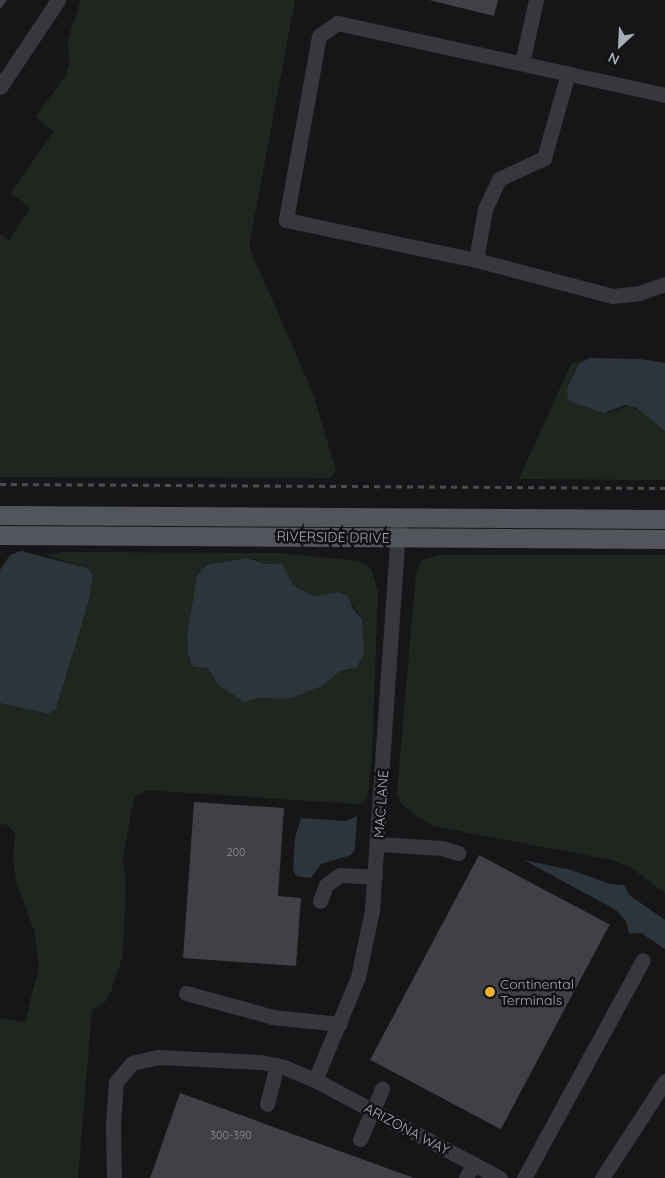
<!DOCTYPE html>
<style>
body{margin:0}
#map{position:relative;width:665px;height:1178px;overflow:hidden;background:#161618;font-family:Quicksand,sans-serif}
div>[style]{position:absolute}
.green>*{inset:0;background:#1e261f}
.water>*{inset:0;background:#2c353c}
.building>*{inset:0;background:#404145;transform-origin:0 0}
.minor>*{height:15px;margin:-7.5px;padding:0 7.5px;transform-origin:7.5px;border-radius:7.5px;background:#37383d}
.major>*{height:19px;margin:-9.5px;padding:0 9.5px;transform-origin:9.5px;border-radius:9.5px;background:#53555c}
.rail>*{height:3px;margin-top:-1.5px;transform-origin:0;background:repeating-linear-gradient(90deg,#4a4c52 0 6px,transparent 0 11px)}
.dots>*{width:14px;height:14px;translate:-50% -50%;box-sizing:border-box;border:2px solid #111113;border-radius:50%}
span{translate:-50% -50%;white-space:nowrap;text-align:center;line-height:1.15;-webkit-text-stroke:5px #111113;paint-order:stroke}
.number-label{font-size:11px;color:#8e929b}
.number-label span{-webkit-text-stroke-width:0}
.street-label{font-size:14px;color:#a8adb8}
.poi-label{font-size:14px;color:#a8adb8}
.left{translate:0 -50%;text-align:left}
.north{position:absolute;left:595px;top:20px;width:50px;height:50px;-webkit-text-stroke:4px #111113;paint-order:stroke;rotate:205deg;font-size:14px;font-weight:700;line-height:20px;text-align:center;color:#a8adb8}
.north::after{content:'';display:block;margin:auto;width:18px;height:22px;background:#a8adb8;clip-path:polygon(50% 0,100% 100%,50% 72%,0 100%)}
</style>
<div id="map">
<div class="green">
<div style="clip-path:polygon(81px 0,295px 0,249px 247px,313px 393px,336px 471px,330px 478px,0 477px,0 234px,9px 240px,30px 208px,11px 193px,54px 131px,35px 117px,66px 75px,69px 65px,68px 39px)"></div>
<div style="clip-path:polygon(585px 359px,574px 371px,568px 386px,581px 406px,607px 413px,630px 405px,657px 423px,665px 431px,665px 480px,519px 479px,571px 364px)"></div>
<div style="clip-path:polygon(evenodd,61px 552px,278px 553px,360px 561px,371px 568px,378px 591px,372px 759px,368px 795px,363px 803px,356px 804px,147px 790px,134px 797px,123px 859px,126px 886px,123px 955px,111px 991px,105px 1002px,92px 1010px,78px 1178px,0 1178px,0 1018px,25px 1022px,39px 967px,34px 930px,16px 881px,13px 860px,15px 833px,6px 824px,0 825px,0 703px,49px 714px,56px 709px,87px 568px,45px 555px,61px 552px,239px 559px,254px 559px,266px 564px,277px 562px,293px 585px,314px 596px,344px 593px,362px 619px,362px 634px,351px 670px,339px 672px,322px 686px,289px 699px,258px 698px,244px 702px,218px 685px,208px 668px,192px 667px,188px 655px,187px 635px,197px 575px,207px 565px,239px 559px)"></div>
<div style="clip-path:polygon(441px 555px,665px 555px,665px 893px,630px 867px,612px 860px,432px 826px,401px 804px,397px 792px,416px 572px,422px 560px)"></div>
</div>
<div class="water">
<div style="clip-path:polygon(589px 358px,640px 359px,665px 363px,665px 431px,635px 407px,625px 405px,604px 413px,571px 402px,567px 397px,568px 386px,578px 365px)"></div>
<div style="clip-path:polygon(21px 551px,87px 568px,93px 575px,88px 603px,56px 709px,49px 714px,0 703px,0 570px,10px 555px)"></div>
<div style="clip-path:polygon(247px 558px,266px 564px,282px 563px,293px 585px,314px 596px,339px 592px,348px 596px,353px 609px,362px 619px,364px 652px,357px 667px,339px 672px,322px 686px,289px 699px,258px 698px,244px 702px,218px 685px,208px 668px,193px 667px,188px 655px,187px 635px,197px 575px,207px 565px)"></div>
<div style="clip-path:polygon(357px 816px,355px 849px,351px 855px,321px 864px,311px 878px,296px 876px,293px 869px,295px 838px,301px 818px,346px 821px)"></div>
<div style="clip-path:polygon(524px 860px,571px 870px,610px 884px,624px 885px,629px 895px,665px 920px,665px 949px,641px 933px,629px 934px,626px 921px,616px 910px)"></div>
</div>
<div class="building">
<div style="clip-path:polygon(0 0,7px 0,0 9px)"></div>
<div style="clip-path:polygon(429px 0,498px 0,494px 16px)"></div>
<div style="clip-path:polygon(194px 802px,284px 808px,278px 896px,301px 898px,296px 966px,183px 958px)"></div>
<div style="left:479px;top:855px;width:148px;height:232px;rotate:28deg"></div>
<div style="clip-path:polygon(180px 1093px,414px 1178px,150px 1178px)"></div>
</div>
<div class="minor">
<div style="left:522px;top:63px;width:65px;rotate:-77.5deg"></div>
<div style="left:0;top:87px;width:105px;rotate:-56.3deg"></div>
<div style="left:665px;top:95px;width:336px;rotate:-167.6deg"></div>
<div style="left:337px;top:23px;width:22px;rotate:144deg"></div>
<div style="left:319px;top:36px;width:187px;rotate:100.2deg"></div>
<div style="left:286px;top:220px;width:194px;rotate:11.9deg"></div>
<div style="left:476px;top:260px;width:141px;rotate:14.8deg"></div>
<div style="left:612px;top:296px;width:27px;rotate:-6deg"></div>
<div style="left:639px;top:293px;width:28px;rotate:-19deg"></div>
<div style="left:476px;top:260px;width:52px;rotate:-80deg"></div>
<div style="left:485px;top:209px;width:33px;rotate:-65deg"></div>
<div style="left:499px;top:179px;width:50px;rotate:-25deg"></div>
<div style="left:544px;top:158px;width:88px;rotate:-74.2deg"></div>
<div style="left:378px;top:844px;width:64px;rotate:3.6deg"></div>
<div style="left:442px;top:848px;width:17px;rotate:17deg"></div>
<div style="left:320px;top:901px;width:17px;rotate:-69deg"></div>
<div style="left:326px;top:885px;width:17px;rotate:-36deg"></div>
<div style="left:340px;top:875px;width:35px;rotate:3deg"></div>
<div style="left:186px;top:993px;width:90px;rotate:15.4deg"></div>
<div style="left:273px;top:1017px;width:67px;rotate:6deg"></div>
<div style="left:315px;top:1080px;width:112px;rotate:-67.3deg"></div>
<div style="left:358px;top:977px;width:68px;rotate:-78.2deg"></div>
<div style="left:372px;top:910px;width:384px;rotate:-86.1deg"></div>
<div style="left:267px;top:1104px;width:40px;rotate:-75.6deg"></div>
<div style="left:360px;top:1139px;width:55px;rotate:-66.3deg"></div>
<div style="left:114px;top:1178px;width:54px;rotate:-91.1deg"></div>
<div style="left:113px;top:1124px;width:42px;rotate:-85.9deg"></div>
<div style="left:116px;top:1082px;width:25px;rotate:-50deg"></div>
<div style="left:132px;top:1063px;width:27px;rotate:-13deg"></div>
<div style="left:158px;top:1057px;width:103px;rotate:2.8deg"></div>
<div style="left:261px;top:1062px;width:24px;rotate:12deg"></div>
<div style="left:284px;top:1067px;width:34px;rotate:23deg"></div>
<div style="left:315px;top:1080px;width:209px;rotate:27.9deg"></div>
<div style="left:466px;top:1178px;width:16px;rotate:-63deg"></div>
<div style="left:524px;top:1178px;width:248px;rotate:-61.4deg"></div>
<div style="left:602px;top:1178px;width:116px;rotate:-57deg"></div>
</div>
<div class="major">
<div style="left:0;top:515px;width:665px;rotate:0.34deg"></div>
<div style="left:0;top:535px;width:665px;rotate:0.34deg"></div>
</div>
<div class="rail">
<div style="left:0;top:484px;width:665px;rotate:0.34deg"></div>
</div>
<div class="dots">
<div style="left:490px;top:992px;background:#f2b134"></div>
</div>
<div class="number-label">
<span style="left:236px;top:852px">200</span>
<span style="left:231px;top:1135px">300-390</span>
</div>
<div class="street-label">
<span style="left:333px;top:537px;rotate:1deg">RIVERSIDE DRIVE</span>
<span style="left:381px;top:804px;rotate:-86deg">MAC LANE</span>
<span style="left:407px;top:1129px;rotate:28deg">ARIZONA WAY</span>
</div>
<div class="poi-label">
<span class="left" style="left:500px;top:992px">Continental<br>Terminals</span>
</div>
<div class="north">N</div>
</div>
